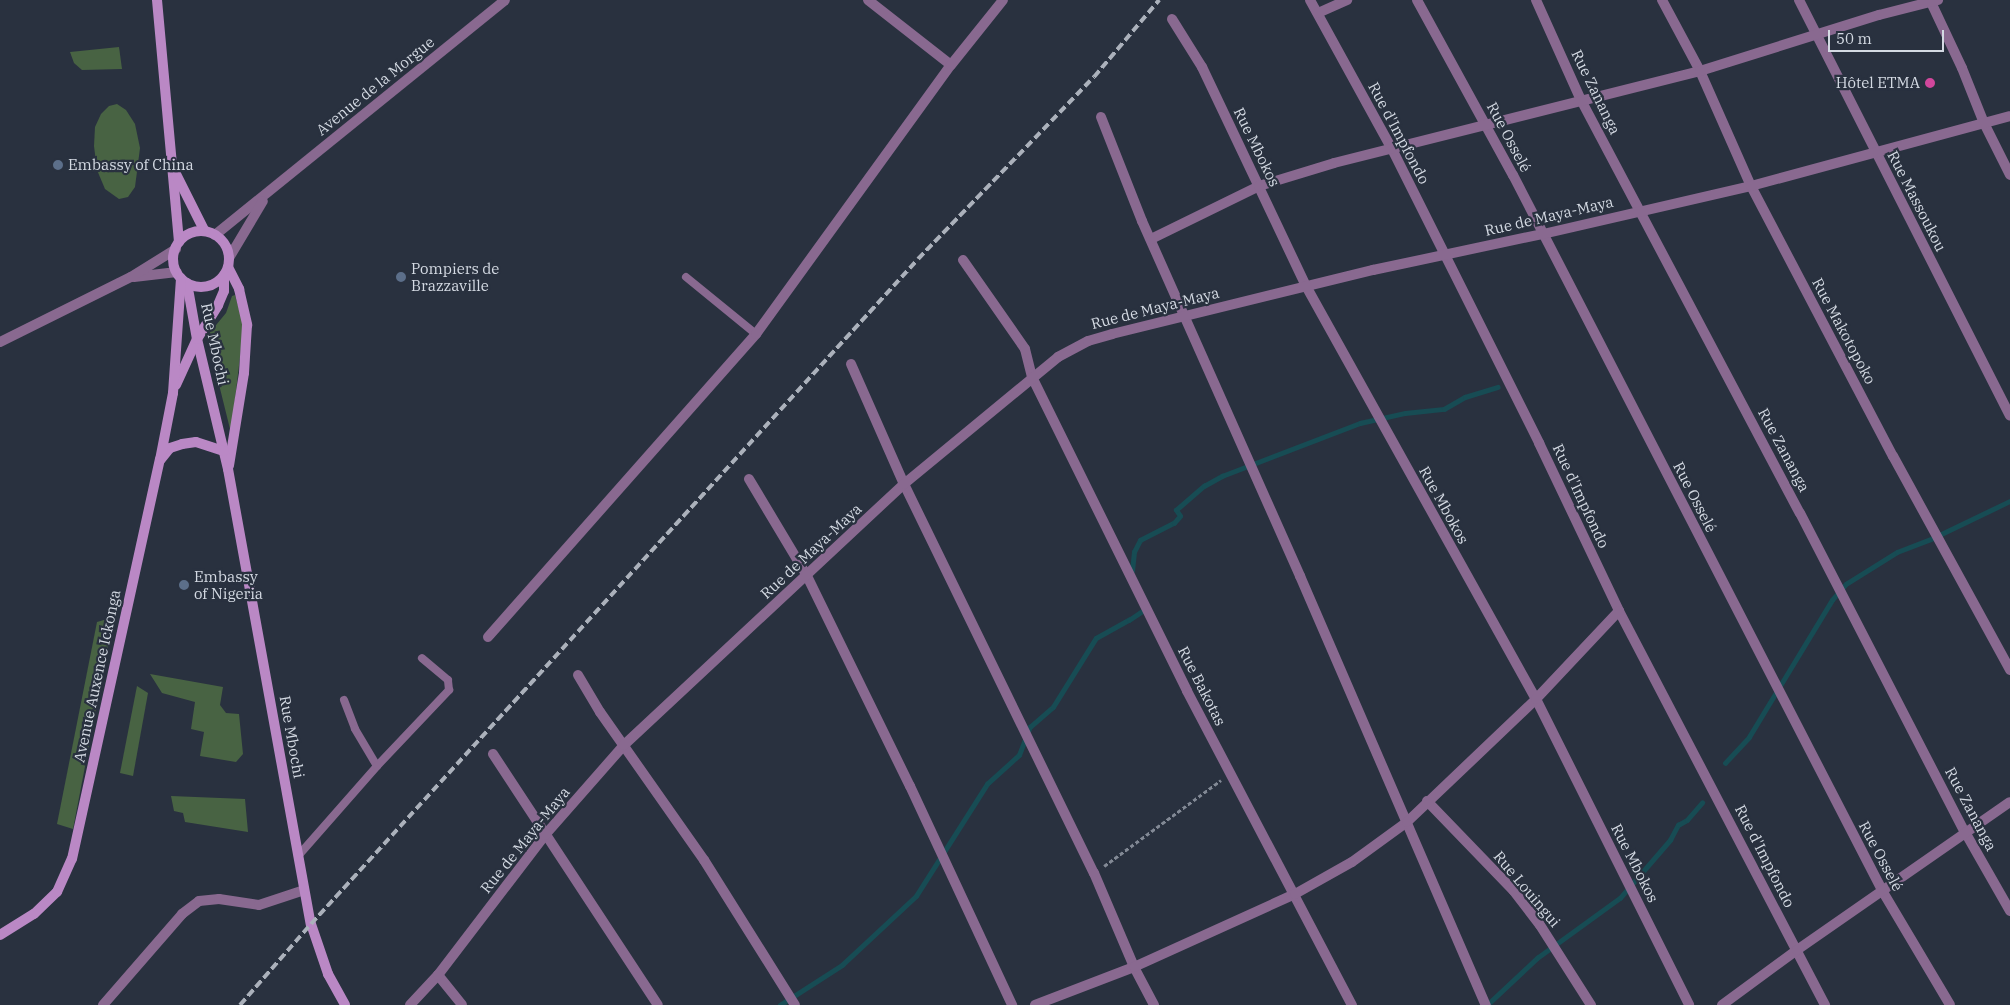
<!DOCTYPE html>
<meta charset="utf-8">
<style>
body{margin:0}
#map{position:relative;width:2010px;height:1005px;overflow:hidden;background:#29313f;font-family:"IBM Plex Serif",serif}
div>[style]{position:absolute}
.green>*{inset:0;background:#486343}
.stream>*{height:4.5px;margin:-2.25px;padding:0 2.25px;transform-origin:2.25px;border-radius:2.25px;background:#174c54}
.path>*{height:2.5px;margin-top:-1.25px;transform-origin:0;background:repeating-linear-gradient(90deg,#828995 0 4px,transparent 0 6.5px)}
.lane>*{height:8px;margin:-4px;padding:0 4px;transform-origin:4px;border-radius:4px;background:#896990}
.street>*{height:10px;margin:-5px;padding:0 5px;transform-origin:5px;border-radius:5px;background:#896990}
.secondary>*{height:10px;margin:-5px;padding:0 5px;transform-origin:5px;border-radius:5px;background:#ba88c5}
.secondary>.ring{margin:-5px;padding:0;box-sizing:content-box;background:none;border:10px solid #ba88c5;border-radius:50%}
.rail>*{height:4px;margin-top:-2px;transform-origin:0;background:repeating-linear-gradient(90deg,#abb1bb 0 8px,transparent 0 12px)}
.dots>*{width:14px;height:14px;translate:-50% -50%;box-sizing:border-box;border:2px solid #29313f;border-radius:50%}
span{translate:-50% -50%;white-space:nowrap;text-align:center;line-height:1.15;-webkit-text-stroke:4.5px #29313f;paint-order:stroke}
.poi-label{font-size:15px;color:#d4dae3}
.right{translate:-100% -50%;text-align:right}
.left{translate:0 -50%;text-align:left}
.street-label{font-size:15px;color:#d4dae3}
.scale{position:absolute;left:1828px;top:30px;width:116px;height:22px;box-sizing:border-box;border:2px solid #d4dae3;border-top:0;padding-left:6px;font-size:15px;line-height:18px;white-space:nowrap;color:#d4dae3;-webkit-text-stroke:4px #29313f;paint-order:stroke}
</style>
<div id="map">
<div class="green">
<div style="clip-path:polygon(119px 47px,122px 69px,82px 70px,74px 63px,70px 52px)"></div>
<div style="clip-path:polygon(117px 104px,126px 110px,135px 124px,140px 148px,135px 187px,128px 197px,119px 199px,105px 189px,97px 170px,94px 146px,95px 127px,101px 114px,109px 106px)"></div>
<div style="clip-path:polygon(235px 295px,242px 320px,242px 340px,231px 433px,207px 336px,226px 313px,232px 296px)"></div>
<div style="clip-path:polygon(104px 620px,112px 626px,73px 829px,57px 824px,97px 622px)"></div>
<div style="clip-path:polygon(150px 674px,223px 687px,220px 705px,226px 713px,239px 714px,243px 754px,236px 762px,200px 756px,204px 732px,191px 729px,195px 702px,162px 693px)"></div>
<div style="clip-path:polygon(137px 686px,148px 693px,133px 776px,120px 773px)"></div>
<div style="clip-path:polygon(171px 796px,245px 799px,248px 832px,185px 822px,183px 813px,174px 811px)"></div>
</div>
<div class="stream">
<div style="left:1132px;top:571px;width:19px;rotate:-84deg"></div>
<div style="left:1134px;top:552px;width:13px;rotate:-63deg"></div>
<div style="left:1140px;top:540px;width:38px;rotate:-27deg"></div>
<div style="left:1174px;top:523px;width:9px;rotate:-49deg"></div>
<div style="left:1180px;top:516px;width:7px;rotate:-124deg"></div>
<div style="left:1176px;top:510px;width:37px;rotate:-41deg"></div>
<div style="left:1204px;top:486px;width:21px;rotate:-29deg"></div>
<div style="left:1222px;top:476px;width:148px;rotate:-21deg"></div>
<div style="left:1360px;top:423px;width:46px;rotate:-12.5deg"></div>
<div style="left:1405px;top:413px;width:39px;rotate:-6deg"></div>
<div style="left:1444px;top:409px;width:24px;rotate:-30deg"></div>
<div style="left:1465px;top:397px;width:34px;rotate:-17deg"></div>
<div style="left:1725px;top:763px;width:35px;rotate:-47deg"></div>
<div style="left:1749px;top:737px;width:160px;rotate:-58.8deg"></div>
<div style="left:1832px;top:600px;width:21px;rotate:-49deg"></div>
<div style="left:1846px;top:584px;width:60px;rotate:-32.1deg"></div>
<div style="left:1897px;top:552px;width:39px;rotate:-21deg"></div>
<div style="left:1933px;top:538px;width:85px;rotate:-25.7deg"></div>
<div style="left:780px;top:1005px;width:74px;rotate:-32.8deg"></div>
<div style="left:842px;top:965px;width:101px;rotate:-43deg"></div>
<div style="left:916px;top:896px;width:133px;rotate:-57.6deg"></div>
<div style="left:987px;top:784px;width:43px;rotate:-42.2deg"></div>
<div style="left:1019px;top:755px;width:30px;rotate:-69deg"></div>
<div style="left:1030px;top:727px;width:30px;rotate:-41deg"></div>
<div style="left:1053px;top:707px;width:81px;rotate:-58.1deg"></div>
<div style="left:1096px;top:638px;width:38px;rotate:-29deg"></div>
<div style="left:1129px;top:620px;width:18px;rotate:-34deg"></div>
<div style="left:1144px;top:610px;width:4px;rotate:-90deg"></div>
<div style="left:1487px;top:1005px;width:69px;rotate:-43.2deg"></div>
<div style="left:1537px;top:958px;width:102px;rotate:-35.9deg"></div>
<div style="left:1620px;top:898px;width:77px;rotate:-49.2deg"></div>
<div style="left:1670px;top:840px;width:17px;rotate:-62deg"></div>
<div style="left:1678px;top:825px;width:10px;rotate:-29deg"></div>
<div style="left:1687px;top:820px;width:23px;rotate:-49deg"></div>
</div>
<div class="path">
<div style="left:1104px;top:866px;width:145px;rotate:-36.3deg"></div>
</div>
<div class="lane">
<div style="left:686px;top:277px;width:90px;rotate:39.2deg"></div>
<div style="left:344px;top:700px;width:31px;rotate:69deg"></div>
<div style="left:355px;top:729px;width:43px;rotate:59.3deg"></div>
<div style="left:298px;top:856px;width:120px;rotate:-48.7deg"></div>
<div style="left:377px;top:766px;width:105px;rotate:-46.5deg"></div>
<div style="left:449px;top:690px;width:10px;rotate:-96deg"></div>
<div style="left:448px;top:680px;width:34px;rotate:-140deg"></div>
</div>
<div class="street">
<div style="left:868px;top:0;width:105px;rotate:38.1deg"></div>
<div style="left:1310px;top:0;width:170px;rotate:61.2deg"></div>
<div style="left:1392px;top:149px;width:329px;rotate:63.4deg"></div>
<div style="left:1539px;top:443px;width:186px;rotate:64.5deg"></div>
<div style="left:1619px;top:611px;width:445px;rotate:62.4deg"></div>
<div style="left:1417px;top:0;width:200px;rotate:61.3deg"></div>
<div style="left:1513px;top:175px;width:807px;rotate:62.7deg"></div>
<div style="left:1883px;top:892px;width:131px;rotate:59.3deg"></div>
<div style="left:1536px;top:0;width:110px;rotate:65.8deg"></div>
<div style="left:1581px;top:100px;width:467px;rotate:62.1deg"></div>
<div style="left:1800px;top:513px;width:359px;rotate:62.7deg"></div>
<div style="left:1965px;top:832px;width:91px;rotate:60.3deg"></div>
<div style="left:1662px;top:0;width:81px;rotate:61.8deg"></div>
<div style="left:1700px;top:71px;width:126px;rotate:66.1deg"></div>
<div style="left:1751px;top:186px;width:305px;rotate:62.3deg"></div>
<div style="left:1893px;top:456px;width:244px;rotate:61.3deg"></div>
<div style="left:1799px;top:0;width:466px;rotate:63.1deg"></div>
<div style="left:1930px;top:0;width:75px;rotate:64.8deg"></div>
<div style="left:1962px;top:68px;width:59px;rotate:68.2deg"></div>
<div style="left:1984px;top:123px;width:58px;rotate:63.4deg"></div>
<div style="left:1318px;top:13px;width:32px;rotate:-24deg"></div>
<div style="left:1172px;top:19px;width:57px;rotate:58deg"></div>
<div style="left:1202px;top:67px;width:242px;rotate:64.6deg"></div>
<div style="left:1306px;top:286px;width:473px;rotate:60.9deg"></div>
<div style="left:1536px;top:699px;width:342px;rotate:63.4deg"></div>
<div style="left:1101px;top:117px;width:112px;rotate:68.5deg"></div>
<div style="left:1142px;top:221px;width:389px;rotate:66deg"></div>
<div style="left:1300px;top:576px;width:468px;rotate:66.6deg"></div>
<div style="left:215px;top:235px;width:373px;rotate:-39deg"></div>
<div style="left:1151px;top:239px;width:120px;rotate:-26.1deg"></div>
<div style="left:1259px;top:186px;width:78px;rotate:-17deg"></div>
<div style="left:1334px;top:163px;width:377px;rotate:-14.1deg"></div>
<div style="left:1700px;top:71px;width:188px;rotate:-17.4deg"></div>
<div style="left:1879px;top:15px;width:61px;rotate:-14.3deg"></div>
<div style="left:229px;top:258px;width:66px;rotate:-59.2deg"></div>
<div style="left:963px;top:260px;width:108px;rotate:55.1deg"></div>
<div style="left:1025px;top:349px;width:29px;rotate:76deg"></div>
<div style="left:1032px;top:377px;width:350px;rotate:63.7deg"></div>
<div style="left:1187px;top:691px;width:355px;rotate:62.3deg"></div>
<div style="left:134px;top:277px;width:43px;rotate:-6.6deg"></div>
<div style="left:0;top:342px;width:146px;rotate:-26.4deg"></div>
<div style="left:131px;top:277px;width:53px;rotate:-31.9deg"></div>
<div style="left:851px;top:364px;width:131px;rotate:66.2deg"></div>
<div style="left:904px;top:484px;width:433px;rotate:64deg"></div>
<div style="left:1094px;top:873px;width:102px;rotate:66.9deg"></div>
<div style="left:1134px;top:967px;width:43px;rotate:62.2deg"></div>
<div style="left:749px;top:479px;width:113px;rotate:59.1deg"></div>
<div style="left:807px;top:576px;width:234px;rotate:63.9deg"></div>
<div style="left:910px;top:786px;width:242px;rotate:65deg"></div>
<div style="left:488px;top:637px;width:405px;rotate:-48.5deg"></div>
<div style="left:756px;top:334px;width:332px;rotate:-54.1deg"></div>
<div style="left:951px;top:65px;width:83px;rotate:-51.3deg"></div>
<div style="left:578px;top:675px;width:43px;rotate:59.3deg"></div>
<div style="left:600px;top:712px;width:181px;rotate:54.9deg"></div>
<div style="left:704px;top:860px;width:171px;rotate:57.9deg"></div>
<div style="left:493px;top:754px;width:300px;rotate:56.7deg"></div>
<div style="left:1427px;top:801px;width:124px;rotate:46deg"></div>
<div style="left:1513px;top:890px;width:44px;rotate:52.4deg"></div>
<div style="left:1540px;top:925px;width:95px;rotate:57.5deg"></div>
<div style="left:438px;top:975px;width:38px;rotate:51deg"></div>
<div style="left:103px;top:1005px;width:121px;rotate:-49deg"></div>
<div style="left:182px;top:914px;width:21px;rotate:-37deg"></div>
<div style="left:199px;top:901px;width:20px;rotate:-6deg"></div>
<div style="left:219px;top:899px;width:40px;rotate:8.5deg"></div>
<div style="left:259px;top:905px;width:47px;rotate:-18.4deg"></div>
<div style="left:410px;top:1005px;width:41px;rotate:-47deg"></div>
<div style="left:438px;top:975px;width:176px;rotate:-52.6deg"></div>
<div style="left:545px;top:835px;width:120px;rotate:-48.7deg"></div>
<div style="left:624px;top:745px;width:383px;rotate:-43deg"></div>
<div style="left:904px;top:484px;width:200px;rotate:-39.5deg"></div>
<div style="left:1058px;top:357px;width:34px;rotate:-28deg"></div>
<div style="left:1088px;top:341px;width:25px;rotate:-16deg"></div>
<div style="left:1112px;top:334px;width:269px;rotate:-13.8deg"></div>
<div style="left:1373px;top:270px;width:174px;rotate:-12deg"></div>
<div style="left:1543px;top:234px;width:213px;rotate:-13deg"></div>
<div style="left:1751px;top:186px;width:268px;rotate:-15.1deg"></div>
<div style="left:1035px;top:1005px;width:106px;rotate:-21deg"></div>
<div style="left:1134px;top:967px;width:177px;rotate:-24.4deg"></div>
<div style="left:1295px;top:894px;width:65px;rotate:-29.3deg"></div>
<div style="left:1352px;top:862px;width:68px;rotate:-36deg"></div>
<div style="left:1407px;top:822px;width:178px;rotate:-43.6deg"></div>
<div style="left:1536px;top:699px;width:121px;rotate:-46.7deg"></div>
<div style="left:1722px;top:1005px;width:93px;rotate:-36.3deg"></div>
<div style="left:1797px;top:950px;width:259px;rotate:-34.8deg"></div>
</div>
<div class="secondary">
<div style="left:157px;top:0;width:243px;rotate:84.8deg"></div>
<div style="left:176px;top:174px;width:63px;rotate:63.4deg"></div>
<div class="ring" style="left:173px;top:231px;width:46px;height:46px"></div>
<div style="left:228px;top:267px;width:25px;rotate:63deg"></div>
<div style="left:239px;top:289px;width:37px;rotate:77deg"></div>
<div style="left:247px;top:325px;width:48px;rotate:93.6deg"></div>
<div style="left:244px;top:373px;width:94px;rotate:99.2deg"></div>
<div style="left:187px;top:283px;width:57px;rotate:79.9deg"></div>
<div style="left:197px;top:339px;width:134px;rotate:76.6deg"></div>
<div style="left:228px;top:469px;width:463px;rotate:79.7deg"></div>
<div style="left:311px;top:924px;width:53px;rotate:71.2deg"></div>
<div style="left:328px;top:974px;width:35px;rotate:61deg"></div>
<div style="left:176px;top:385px;width:51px;rotate:-65.5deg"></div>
<div style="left:197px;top:339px;width:40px;rotate:-58deg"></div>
<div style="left:218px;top:305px;width:15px;rotate:-67deg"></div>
<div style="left:224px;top:291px;width:16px;rotate:-90deg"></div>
<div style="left:161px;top:459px;width:14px;rotate:-51deg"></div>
<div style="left:170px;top:448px;width:13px;rotate:-18deg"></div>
<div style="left:182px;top:444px;width:14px;rotate:-8deg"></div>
<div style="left:196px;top:442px;width:29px;rotate:18deg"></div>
<div style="left:0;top:935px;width:40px;rotate:-32deg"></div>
<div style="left:34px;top:914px;width:32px;rotate:-44deg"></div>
<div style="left:57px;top:892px;width:36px;rotate:-66deg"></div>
<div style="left:72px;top:859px;width:409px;rotate:-77.6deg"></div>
<div style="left:160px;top:460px;width:68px;rotate:-79deg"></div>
<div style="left:173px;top:393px;width:115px;rotate:-86deg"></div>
</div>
<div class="rail">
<div style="left:240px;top:1005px;width:108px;rotate:-48.8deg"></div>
<div style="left:311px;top:924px;width:900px;rotate:-47.61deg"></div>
<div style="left:918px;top:259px;width:253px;rotate:-46deg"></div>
<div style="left:1094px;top:77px;width:101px;rotate:-49.8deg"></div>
</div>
<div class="dots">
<div style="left:1930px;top:83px;background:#d1479c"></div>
<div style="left:58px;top:165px;background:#5c6f8a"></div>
<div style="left:401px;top:277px;background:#5c6f8a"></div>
<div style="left:184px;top:585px;background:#5c6f8a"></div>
</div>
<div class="poi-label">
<span class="right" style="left:1920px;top:83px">Hôtel ETMA</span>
<span class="left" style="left:68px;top:165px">Embassy of China</span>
<span class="left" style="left:411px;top:277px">Pompiers de<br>Brazzaville</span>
<span class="left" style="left:194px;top:585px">Embassy<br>of Nigeria</span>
</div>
<div class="street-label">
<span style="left:375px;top:86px;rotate:-39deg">Avenue de la Morgue</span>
<span style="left:1596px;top:92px;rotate:64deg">Rue Zananga</span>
<span style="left:1399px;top:133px;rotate:62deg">Rue d'Impfondo</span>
<span style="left:1509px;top:137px;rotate:62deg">Rue Osselé</span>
<span style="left:1257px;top:147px;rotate:64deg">Rue Mbokos</span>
<span style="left:1917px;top:201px;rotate:63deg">Rue Massoukou</span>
<span style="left:1549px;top:216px;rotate:-13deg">Rue de Maya-Maya</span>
<span style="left:1155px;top:308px;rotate:-14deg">Rue de Maya-Maya</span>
<span style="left:1844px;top:331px;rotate:62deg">Rue Makotopoko</span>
<span style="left:215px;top:344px;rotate:78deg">Rue Mbochi</span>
<span style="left:1784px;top:450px;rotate:62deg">Rue Zananga</span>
<span style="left:1581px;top:496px;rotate:65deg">Rue d'Impfondo</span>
<span style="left:1695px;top:497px;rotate:63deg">Rue Osselé</span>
<span style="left:1444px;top:505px;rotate:61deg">Rue Mbokos</span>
<span style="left:811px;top:551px;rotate:-43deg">Rue de Maya-Maya</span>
<span style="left:97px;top:676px;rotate:-78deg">Avenue Auxence Ickonga</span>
<span style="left:1202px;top:686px;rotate:63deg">Rue Bakotas</span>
<span style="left:292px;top:737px;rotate:80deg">Rue Mbochi</span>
<span style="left:1971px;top:809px;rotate:62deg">Rue Zananga</span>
<span style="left:525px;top:840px;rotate:-51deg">Rue de Maya-Maya</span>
<span style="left:1765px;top:856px;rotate:63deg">Rue d'Impfondo</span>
<span style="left:1881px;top:856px;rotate:62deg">Rue Osselé</span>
<span style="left:1635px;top:863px;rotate:63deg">Rue Mbokos</span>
<span style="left:1527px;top:889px;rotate:50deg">Rue Louingui</span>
</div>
<div class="scale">50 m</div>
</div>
